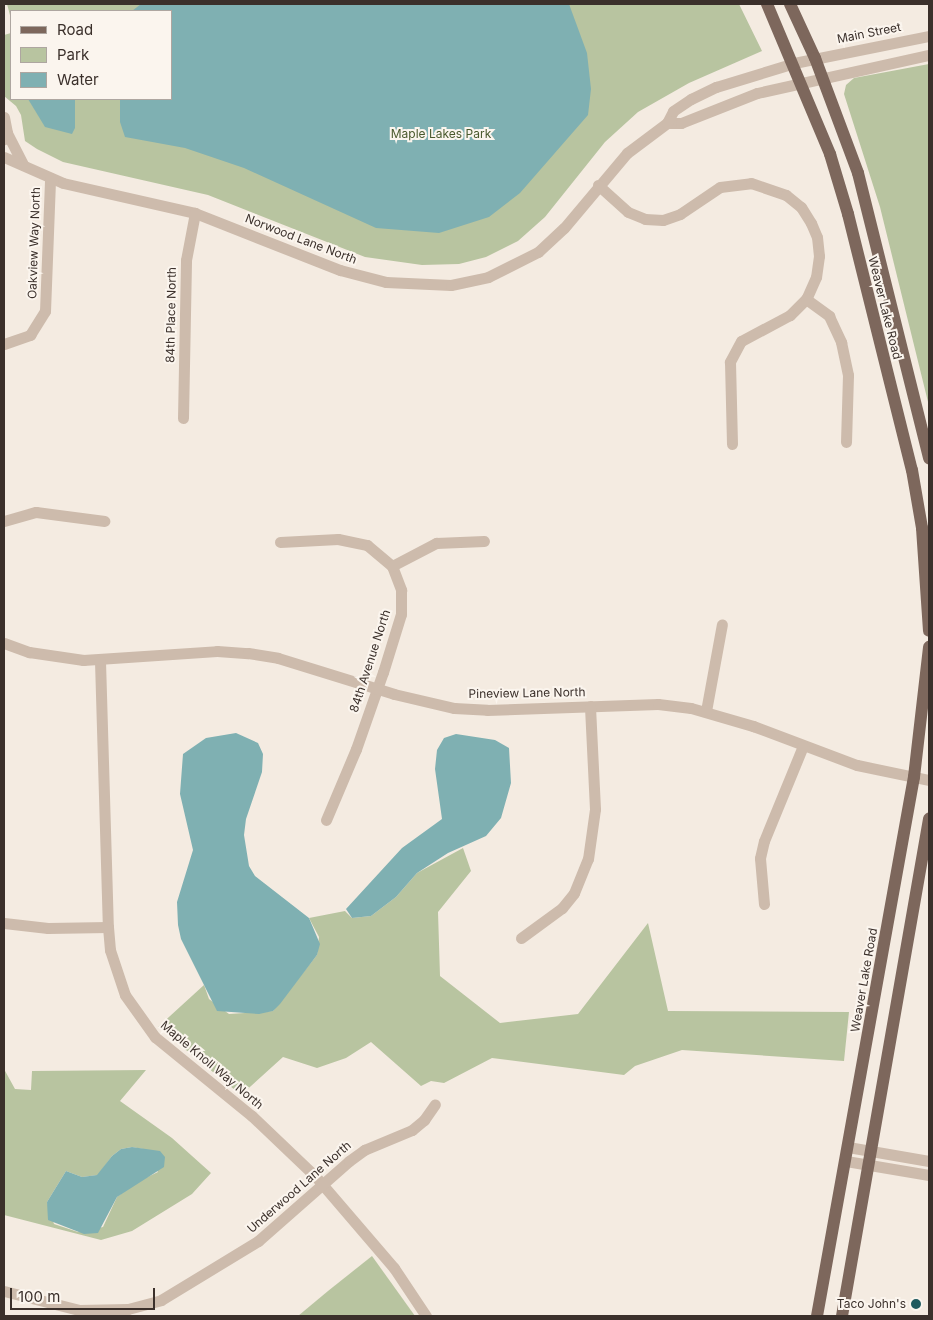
<!DOCTYPE html>
<style>
body{margin:0}
#map{position:relative;width:933px;height:1320px;overflow:hidden;background:#f4ebe1;font-family:Inter,sans-serif}
div>[style]{position:absolute}
.green>*{inset:0;background:#b8c4a0}
.water>*{inset:0;background:#7fb0b2}
.minor>*{height:11px;margin:-5.5px;padding:0 5.5px;transform-origin:5.5px;border-radius:5.5px;background:#cdbbac}
.major>*{height:12px;margin:-6px;padding:0 6px;transform-origin:6px;border-radius:6px;background:#7d675c}
.dots>*{width:14px;height:14px;translate:-50% -50%;box-sizing:border-box;border:2px solid #fbf5ee;border-radius:50%}
span{translate:-50% -50%;white-space:nowrap;text-align:center;line-height:1.15;-webkit-text-stroke:4px #fbf5ee;paint-order:stroke}
.street-label{font-size:12px;color:#3b302b}
.park-label{font-size:12px;color:#4a5a2e}
.poi-label{font-size:12px;color:#3b302b}
.right{translate:-100% -50%;text-align:right}
.frame{position:absolute;inset:0;border:5px solid #3b302b;pointer-events:none}
.legend{position:absolute;left:10px;top:10px;width:162px;height:90px;box-sizing:border-box;background:#fbf5ee;border:1px solid #aea6a0;margin:0;padding:6px 9px;list-style:none;font-size:15px;color:#3b302b}
.legend li{display:flex;align-items:center;gap:10px;height:25px}
.legend b{width:25px;border:1px solid #aea6a0}
.scale{position:absolute;left:10px;top:1288px;width:145px;height:22px;box-sizing:border-box;border:2px solid #3b302b;border-top:0;padding-left:6px;font-size:15px;line-height:18px;white-space:nowrap;color:#3b302b;-webkit-text-stroke:4px #fbf5ee;paint-order:stroke}
</style>
<div id="map">
<div class="green">
<div style="clip-path:polygon(7px 4px,739px 4px,762px 51px,689px 83px,638px 112px,605px 142px,545px 217px,518px 241px,486px 257px,459px 264px,422px 265px,365px 257px,208px 195px,63px 162px,37px 149px,25px 141px,21px 115px,16px 106px,4px 96px,4px 35px,11px 33px,11px 99px,171px 99px,171px 11px,11px 11px,11px 19px)"></div>
<div style="clip-path:polygon(929px 64px,929px 406px,880px 207px,844px 94px,846px 85px,854px 78px)"></div>
<div style="clip-path:polygon(463px 848px,471px 871px,438px 912px,440px 976px,500px 1023px,578px 1014px,648px 923px,668px 1011px,849px 1012px,844px 1061px,682px 1050px,635px 1066px,624px 1075px,492px 1058px,444px 1083px,431px 1081px,421px 1086px,371px 1042px,346px 1058px,317px 1068px,283px 1057px,241px 1095px,158px 1027px,204px 985px,209px 999px,229px 1014px,273px 1011px,317px 955px,319px 937px,309px 918px,345px 911px,352px 918px,371px 916px,396px 897px,417px 873px)"></div>
<div style="clip-path:polygon(evenodd,4px 1069px,15px 1089px,31px 1090px,32px 1071px,146px 1070px,120px 1101px,172px 1138px,211px 1173px,192px 1194px,132px 1231px,101px 1240px,4px 1215px,4px 1069px,132px 1147px,143px 1149px,158px 1172px,137px 1182px,117px 1197px,103px 1227px,78px 1232px,54px 1224px,47px 1202px,66px 1171px,82px 1177px,98px 1175px,112px 1156px,121px 1149px,132px 1147px)"></div>
<div style="clip-path:polygon(372px 1256px,415px 1316px,298px 1316px,328px 1291px)"></div>
</div>
<div class="water">
<div style="clip-path:polygon(141px 4px,569px 4px,587px 53px,591px 89px,588px 115px,520px 193px,489px 217px,439px 233px,376px 228px,244px 168px,185px 148px,125px 137px,120px 122px,120px 99px,171px 99px,171px 11px,132px 11px)"></div>
<div style="clip-path:polygon(28px 99px,75px 99px,75px 128px,72px 134px,45px 127px)"></div>
<div style="clip-path:polygon(236px 733px,258px 743px,263px 754px,262px 772px,246px 819px,244px 835px,249px 866px,255px 876px,309px 918px,320px 944px,317px 955px,280px 1004px,273px 1011px,259px 1014px,217px 1011px,181px 939px,178px 925px,177px 902px,193px 850px,180px 794px,183px 754px,206px 738px)"></div>
<div style="clip-path:polygon(456px 734px,495px 740px,509px 748px,511px 783px,501px 818px,486px 836px,448px 853px,417px 873px,396px 897px,371px 916px,352px 918px,346px 909px,402px 848px,442px 819px,435px 769px,437px 750px,444px 738px)"></div>
<div style="clip-path:polygon(132px 1147px,160px 1151px,165px 1157px,164px 1167px,117px 1197px,98px 1233px,84px 1234px,48px 1220px,47px 1202px,66px 1171px,82px 1177px,97px 1175px,112px 1156px,121px 1149px)"></div>
</div>
<div class="minor">
<div style="left:4px;top:117px;width:16px;rotate:79deg"></div>
<div style="left:7px;top:133px;width:7px;rotate:117deg"></div>
<div style="left:667px;top:123px;width:14px"></div>
<div style="left:681px;top:123px;width:82px;rotate:-21.5deg"></div>
<div style="left:757px;top:93px;width:176px;rotate:-12.5deg"></div>
<div style="left:7px;top:133px;width:36px;rotate:63deg"></div>
<div style="left:4px;top:157px;width:64px;rotate:23.8deg"></div>
<div style="left:63px;top:183px;width:135px;rotate:12.8deg"></div>
<div style="left:195px;top:213px;width:156px;rotate:21.5deg"></div>
<div style="left:340px;top:270px;width:48px;rotate:14.6deg"></div>
<div style="left:386px;top:282px;width:65px;rotate:2.6deg"></div>
<div style="left:451px;top:285px;width:38px;rotate:-12deg"></div>
<div style="left:488px;top:277px;width:56px;rotate:-26.6deg"></div>
<div style="left:538px;top:252px;width:35px;rotate:-43deg"></div>
<div style="left:564px;top:228px;width:98px;rotate:-50deg"></div>
<div style="left:627px;top:153px;width:50px;rotate:-36.9deg"></div>
<div style="left:667px;top:123px;width:13px;rotate:-63deg"></div>
<div style="left:673px;top:111px;width:22px;rotate:-34deg"></div>
<div style="left:691px;top:99px;width:28px;rotate:-26deg"></div>
<div style="left:716px;top:87px;width:82px;rotate:-17.1deg"></div>
<div style="left:794px;top:63px;width:138px;rotate:-11.3deg"></div>
<div style="left:598px;top:185px;width:40px;rotate:42deg"></div>
<div style="left:628px;top:212px;width:18px;rotate:22deg"></div>
<div style="left:645px;top:219px;width:18px;rotate:3deg"></div>
<div style="left:663px;top:220px;width:18px;rotate:-19deg"></div>
<div style="left:680px;top:214px;width:48px;rotate:-34deg"></div>
<div style="left:720px;top:187px;width:31px;rotate:-7deg"></div>
<div style="left:751px;top:183px;width:37px;rotate:19deg"></div>
<div style="left:786px;top:195px;width:19px;rotate:39deg"></div>
<div style="left:801px;top:207px;width:19px;rotate:58deg"></div>
<div style="left:811px;top:223px;width:15px;rotate:67deg"></div>
<div style="left:817px;top:237px;width:19px;rotate:84deg"></div>
<div style="left:819px;top:256px;width:21px;rotate:98deg"></div>
<div style="left:816px;top:277px;width:24px;rotate:114deg"></div>
<div style="left:806px;top:299px;width:23px;rotate:135deg"></div>
<div style="left:790px;top:315px;width:55px;rotate:152deg"></div>
<div style="left:741px;top:341px;width:24px;rotate:118deg"></div>
<div style="left:730px;top:362px;width:82px;rotate:88.6deg"></div>
<div style="left:806px;top:299px;width:29px;rotate:36deg"></div>
<div style="left:829px;top:316px;width:29px;rotate:65deg"></div>
<div style="left:841px;top:342px;width:34px;rotate:78deg"></div>
<div style="left:848px;top:375px;width:67px;rotate:91.7deg"></div>
<div style="left:4px;top:344px;width:28px;rotate:-19deg"></div>
<div style="left:30px;top:335px;width:28px;rotate:-58deg"></div>
<div style="left:45px;top:311px;width:133px;rotate:-87.8deg"></div>
<div style="left:183px;top:418px;width:158px;rotate:-88.9deg"></div>
<div style="left:186px;top:260px;width:48px;rotate:-79.2deg"></div>
<div style="left:4px;top:521px;width:33px;rotate:-16deg"></div>
<div style="left:36px;top:512px;width:69px;rotate:7.5deg"></div>
<div style="left:280px;top:542px;width:58px;rotate:-3deg"></div>
<div style="left:338px;top:539px;width:30px;rotate:12deg"></div>
<div style="left:367px;top:545px;width:33px;rotate:40deg"></div>
<div style="left:392px;top:566px;width:26px;rotate:69deg"></div>
<div style="left:401px;top:590px;width:24px;rotate:90deg"></div>
<div style="left:401px;top:614px;width:61px;rotate:107.2deg"></div>
<div style="left:383px;top:672px;width:82px;rotate:109.3deg"></div>
<div style="left:356px;top:749px;width:77px;rotate:112.9deg"></div>
<div style="left:392px;top:566px;width:50px;rotate:-27.6deg"></div>
<div style="left:436px;top:543px;width:48px;rotate:-2.4deg"></div>
<div style="left:4px;top:643px;width:27px;rotate:20deg"></div>
<div style="left:29px;top:652px;width:55px;rotate:8.4deg"></div>
<div style="left:83px;top:660px;width:134px;rotate:-3.8deg"></div>
<div style="left:217px;top:651px;width:31px;rotate:4deg"></div>
<div style="left:248px;top:653px;width:30px;rotate:9deg"></div>
<div style="left:278px;top:658px;width:121px;rotate:17.2deg"></div>
<div style="left:394px;top:694px;width:62px;rotate:13.1deg"></div>
<div style="left:454px;top:708px;width:33px;rotate:3deg"></div>
<div style="left:487px;top:710px;width:171px;rotate:-2deg"></div>
<div style="left:658px;top:704px;width:33px;rotate:7deg"></div>
<div style="left:691px;top:708px;width:65px;rotate:16.2deg"></div>
<div style="left:753px;top:726px;width:111px;rotate:20.6deg"></div>
<div style="left:857px;top:765px;width:74px;rotate:11.8deg"></div>
<div style="left:100px;top:661px;width:266px;rotate:88.3deg"></div>
<div style="left:108px;top:927px;width:23px;rotate:85deg"></div>
<div style="left:110px;top:950px;width:47px;rotate:71.6deg"></div>
<div style="left:125px;top:995px;width:52px;rotate:54.5deg"></div>
<div style="left:155px;top:1037px;width:125px;rotate:39.2deg"></div>
<div style="left:252px;top:1116px;width:88px;rotate:43.6deg"></div>
<div style="left:316px;top:1177px;width:120px;rotate:49.4deg"></div>
<div style="left:394px;top:1268px;width:58px;rotate:56.3deg"></div>
<div style="left:706px;top:711px;width:88px;rotate:-79.6deg"></div>
<div style="left:764px;top:904px;width:46px;rotate:-95deg"></div>
<div style="left:760px;top:858px;width:17px;rotate:-77deg"></div>
<div style="left:764px;top:841px;width:103px;rotate:-67.7deg"></div>
<div style="left:4px;top:923px;width:44px;rotate:6.5deg"></div>
<div style="left:48px;top:928px;width:60px;rotate:-1deg"></div>
<div style="left:521px;top:938px;width:51px;rotate:-36.2deg"></div>
<div style="left:562px;top:908px;width:19px;rotate:-51deg"></div>
<div style="left:574px;top:893px;width:37px;rotate:-68deg"></div>
<div style="left:588px;top:859px;width:50px;rotate:-82deg"></div>
<div style="left:595px;top:809px;width:103px;rotate:-92.8deg"></div>
<div style="left:848px;top:1147px;width:82px;rotate:9.8deg"></div>
<div style="left:846px;top:1161px;width:84px;rotate:9.6deg"></div>
<div style="left:4px;top:1291px;width:77px;rotate:14.2deg"></div>
<div style="left:79px;top:1310px;width:49px;rotate:-1.2deg"></div>
<div style="left:128px;top:1309px;width:34px;rotate:-15deg"></div>
<div style="left:161px;top:1300px;width:114px;rotate:-31.3deg"></div>
<div style="left:258px;top:1241px;width:121px;rotate:-41.3deg"></div>
<div style="left:349px;top:1161px;width:19px;rotate:-36deg"></div>
<div style="left:364px;top:1150px;width:52px;rotate:-22.6deg"></div>
<div style="left:412px;top:1130px;width:16px;rotate:-40deg"></div>
<div style="left:424px;top:1120px;width:19px;rotate:-55deg"></div>
</div>
<div class="major">
<div style="left:767px;top:4px;width:163px;rotate:67.2deg"></div>
<div style="left:830px;top:154px;width:63px;rotate:73.3deg"></div>
<div style="left:848px;top:214px;width:264px;rotate:76deg"></div>
<div style="left:912px;top:470px;width:59px;rotate:80.2deg"></div>
<div style="left:922px;top:528px;width:103px;rotate:86.1deg"></div>
<div style="left:790px;top:4px;width:60px;rotate:65.2deg"></div>
<div style="left:815px;top:58px;width:123px;rotate:69.5deg"></div>
<div style="left:858px;top:173px;width:294px;rotate:76deg"></div>
<div style="left:817px;top:1316px;width:548px;rotate:-79.8deg"></div>
<div style="left:914px;top:777px;width:131px;rotate:-83.4deg"></div>
<div style="left:842px;top:1316px;width:505px;rotate:-80.07deg"></div>
</div>
<div class="dots">
<div style="left:916px;top:1304px;background:#1f5a5e"></div>
</div>
<div class="street-label">
<span style="left:869px;top:33px;rotate:-11deg">Main Street</span>
<span style="left:301px;top:239px;rotate:21deg">Norwood Lane North</span>
<span style="left:34px;top:243px;rotate:-88deg">Oakview Way North</span>
<span style="left:885px;top:308px;rotate:76deg">Weaver Lake Road</span>
<span style="left:171px;top:315px;rotate:-89deg">84th Place North</span>
<span style="left:370px;top:661px;rotate:-72deg">84th Avenue North</span>
<span style="left:527px;top:693px;rotate:-1deg">Pineview Lane North</span>
<span style="left:864px;top:980px;rotate:-80deg">Weaver Lake Road</span>
<span style="left:212px;top:1065px;rotate:40deg">Maple Knoll Way North</span>
<span style="left:299px;top:1187px;rotate:-41deg">Underwood Lane North</span>
</div>
<div class="park-label">
<span style="left:441px;top:134px">Maple Lakes Park</span>
</div>
<div class="poi-label">
<span class="right" style="left:906px;top:1304px">Taco John's</span>
</div>
<div class="frame"></div>
<ul class="legend">
<li><b style="height:6px;background:#7d675c"></b>Road</li>
<li><b style="height:14px;background:#b8c4a0"></b>Park</li>
<li><b style="height:14px;background:#7fb0b2"></b>Water</li>
</ul>
<div class="scale">100 m</div>
</div>
